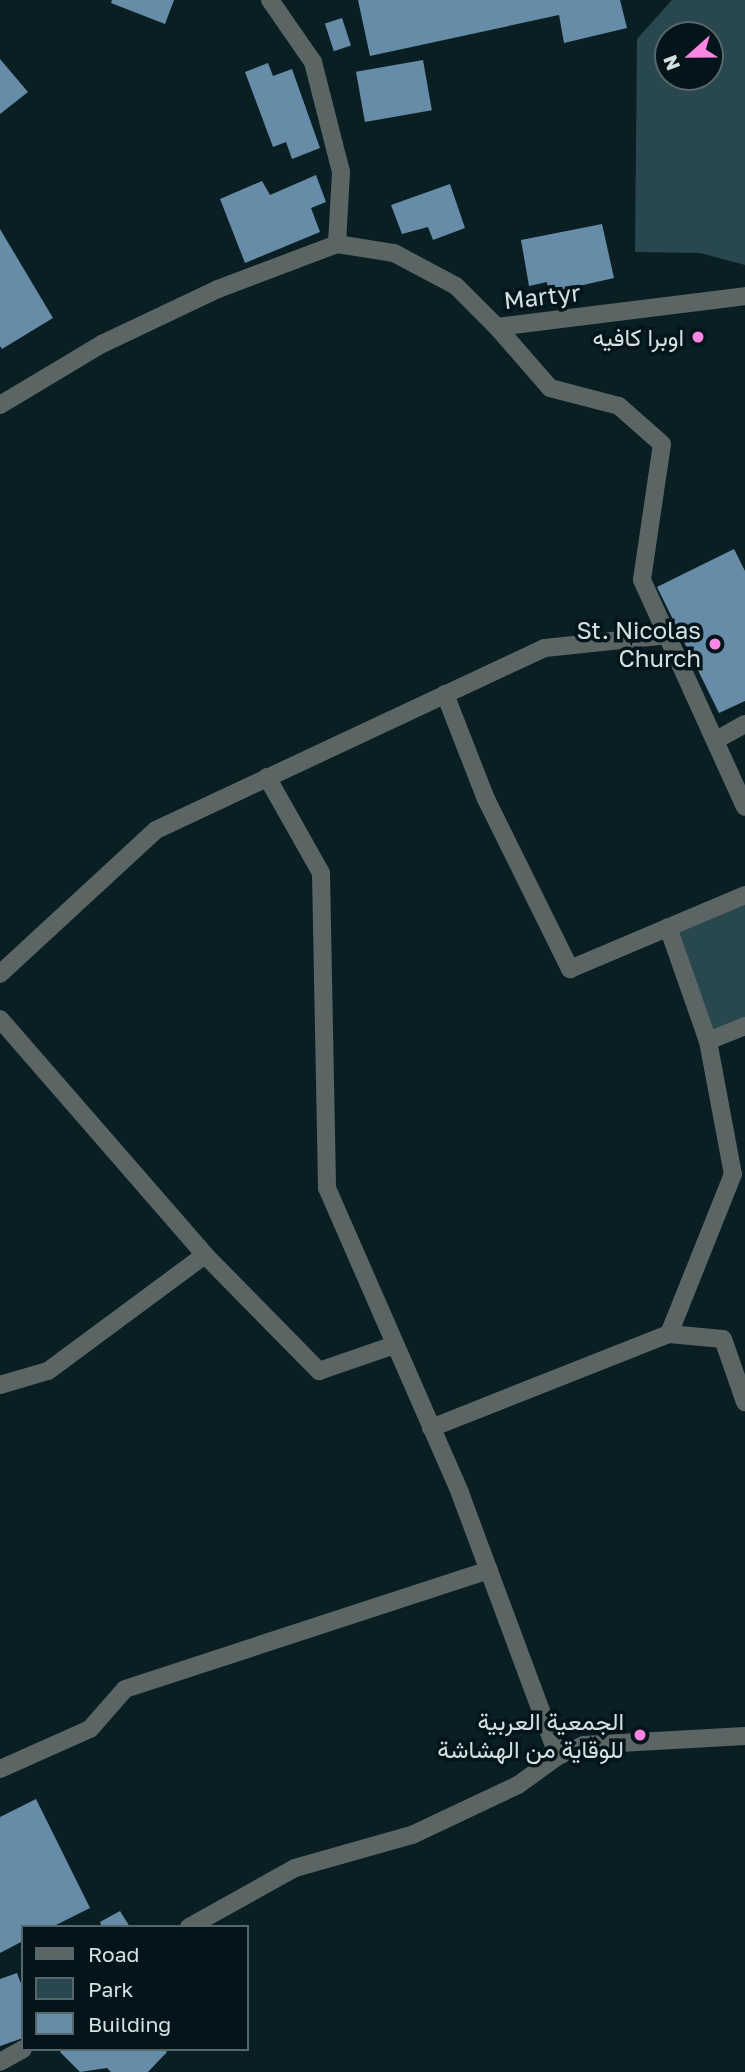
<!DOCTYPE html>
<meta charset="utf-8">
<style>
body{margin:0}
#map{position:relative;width:745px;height:2072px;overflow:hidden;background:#0a1f24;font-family:"Golos Text",Vazirmatn,sans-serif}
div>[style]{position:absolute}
.green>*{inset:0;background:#29474e}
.building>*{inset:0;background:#668ca8;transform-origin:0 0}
.minor>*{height:18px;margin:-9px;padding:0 9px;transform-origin:9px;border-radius:9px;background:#5b6564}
.dots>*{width:19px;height:19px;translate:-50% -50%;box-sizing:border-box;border:4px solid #03151a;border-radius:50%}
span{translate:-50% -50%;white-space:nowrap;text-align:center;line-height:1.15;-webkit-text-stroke:7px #03151a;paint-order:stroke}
.street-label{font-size:24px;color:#d4e0e3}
.poi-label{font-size:24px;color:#d4e0e3}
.right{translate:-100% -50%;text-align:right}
.legend{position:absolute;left:21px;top:1925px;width:228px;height:126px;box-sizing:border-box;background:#03151a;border:2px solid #57666a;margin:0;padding:9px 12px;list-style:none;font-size:21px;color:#d4e0e3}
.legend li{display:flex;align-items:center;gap:14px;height:35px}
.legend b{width:35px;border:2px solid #57666a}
.north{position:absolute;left:654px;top:21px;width:70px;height:70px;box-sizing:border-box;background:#03151a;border:2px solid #57666a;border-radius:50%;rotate:249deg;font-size:19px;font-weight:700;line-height:28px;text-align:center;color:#d4e0e3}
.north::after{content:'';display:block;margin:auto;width:24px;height:32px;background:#fd86e2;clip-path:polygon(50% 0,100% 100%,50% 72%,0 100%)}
</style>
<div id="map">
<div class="green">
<div style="clip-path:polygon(evenodd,672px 0,745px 0,745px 265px,700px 253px,635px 252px,637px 39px,672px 0,668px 35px,710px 35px,710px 77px,668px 77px,668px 35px)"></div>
<div style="clip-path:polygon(745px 895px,745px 1026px,708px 1041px,668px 927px)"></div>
</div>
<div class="building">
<div style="clip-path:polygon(112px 0,174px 0,165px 24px,111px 3px)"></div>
<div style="clip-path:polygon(358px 0,620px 0,627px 28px,564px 43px,559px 15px,370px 56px)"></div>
<div style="left:342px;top:18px;width:29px;height:18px;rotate:72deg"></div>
<div style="clip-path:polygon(0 59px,28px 92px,0 114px)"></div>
<div style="left:423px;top:60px;width:51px;height:68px;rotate:80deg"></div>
<div style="clip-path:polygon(268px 63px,273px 76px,292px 69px,320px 148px,292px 159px,286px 142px,273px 147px,245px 72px)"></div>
<div style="clip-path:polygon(316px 175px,326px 202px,311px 208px,320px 232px,245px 263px,220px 199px,262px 181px,270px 195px)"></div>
<div style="clip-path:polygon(450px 184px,465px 228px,433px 240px,428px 227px,402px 234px,391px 205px)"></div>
<div style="clip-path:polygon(602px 224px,614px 278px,548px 293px,547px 282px,529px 286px,521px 240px)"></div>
<div style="clip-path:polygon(0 229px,53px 318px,2px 349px,0 346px)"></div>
<div style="clip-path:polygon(734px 549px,745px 571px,745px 701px,719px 713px,657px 587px)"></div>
<div style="clip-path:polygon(36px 1799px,90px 1908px,52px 1927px,23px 1927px,23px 1941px,0 1953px,0 1817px)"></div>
<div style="clip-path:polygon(120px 1911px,130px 1927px,102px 1927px,100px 1922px)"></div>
<div style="clip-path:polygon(17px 1973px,23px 1989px,23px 2038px,0 2046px,0 1979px)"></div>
<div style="clip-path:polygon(62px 2049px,164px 2049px,167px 2052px,148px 2072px,111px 2072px,107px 2068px,80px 2072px,60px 2052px)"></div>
</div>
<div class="minor">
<div style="left:270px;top:0;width:75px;rotate:55.3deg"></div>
<div style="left:313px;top:62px;width:114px;rotate:75.7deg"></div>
<div style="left:341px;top:172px;width:72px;rotate:93.2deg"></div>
<div style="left:337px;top:244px;width:58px;rotate:9deg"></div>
<div style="left:394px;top:253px;width:70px;rotate:28deg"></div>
<div style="left:456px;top:286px;width:58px;rotate:45deg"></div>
<div style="left:497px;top:327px;width:250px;rotate:-7.1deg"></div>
<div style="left:497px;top:327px;width:81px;rotate:49deg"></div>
<div style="left:550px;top:388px;width:71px;rotate:14.6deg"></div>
<div style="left:619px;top:406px;width:57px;rotate:41.5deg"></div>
<div style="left:662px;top:444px;width:137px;rotate:98.4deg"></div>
<div style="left:642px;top:580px;width:249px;rotate:65.6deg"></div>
<div style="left:0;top:405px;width:119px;rotate:-30.9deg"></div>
<div style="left:102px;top:344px;width:128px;rotate:-25.4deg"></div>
<div style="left:218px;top:289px;width:127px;rotate:-20.7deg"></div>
<div style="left:445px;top:694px;width:113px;rotate:68.7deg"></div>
<div style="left:486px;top:799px;width:190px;rotate:63.7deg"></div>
<div style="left:570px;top:969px;width:190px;rotate:-22.9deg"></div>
<div style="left:718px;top:739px;width:31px;rotate:-29deg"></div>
<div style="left:267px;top:777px;width:110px;rotate:60.6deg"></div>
<div style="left:321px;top:873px;width:315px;rotate:88.9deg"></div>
<div style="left:327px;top:1188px;width:333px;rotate:66.4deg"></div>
<div style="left:460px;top:1493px;width:281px;rotate:69.6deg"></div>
<div style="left:668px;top:927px;width:121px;rotate:70.7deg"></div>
<div style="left:708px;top:1041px;width:135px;rotate:79.4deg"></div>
<div style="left:733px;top:1174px;width:172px;rotate:111.8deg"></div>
<div style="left:669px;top:1334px;width:54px;rotate:5.3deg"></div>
<div style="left:723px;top:1339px;width:67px;rotate:70.8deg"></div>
<div style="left:0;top:974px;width:212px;rotate:-42.7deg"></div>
<div style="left:156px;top:830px;width:429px;rotate:-25.1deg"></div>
<div style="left:545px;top:648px;width:124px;rotate:-6deg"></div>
<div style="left:0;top:1019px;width:313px;rotate:49deg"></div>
<div style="left:205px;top:1255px;width:163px;rotate:45.5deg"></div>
<div style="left:319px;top:1371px;width:79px;rotate:-19.1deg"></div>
<div style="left:708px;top:1041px;width:40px;rotate:-22deg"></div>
<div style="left:0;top:1385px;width:50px;rotate:-16.3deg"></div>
<div style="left:48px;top:1371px;width:195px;rotate:-36.5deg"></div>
<div style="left:431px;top:1428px;width:256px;rotate:-21.6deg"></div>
<div style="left:0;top:1769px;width:98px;rotate:-24deg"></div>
<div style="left:90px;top:1729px;width:53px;rotate:-48.8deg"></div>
<div style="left:125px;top:1689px;width:383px;rotate:-18.1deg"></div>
<div style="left:189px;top:1927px;width:121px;rotate:-29.1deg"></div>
<div style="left:295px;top:1868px;width:122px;rotate:-15.8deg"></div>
<div style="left:412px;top:1835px;width:117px;rotate:-25.3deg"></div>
<div style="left:518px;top:1785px;width:49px;rotate:-35.9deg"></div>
<div style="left:558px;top:1756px;width:28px;rotate:-23deg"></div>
<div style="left:584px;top:1745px;width:161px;rotate:-3.2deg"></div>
<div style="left:0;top:2062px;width:26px;rotate:-29deg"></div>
</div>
<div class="dots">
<div style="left:698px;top:337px;background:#fd86e2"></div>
<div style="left:715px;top:644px;background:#fd86e2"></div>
<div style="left:640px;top:1735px;background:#fd86e2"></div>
</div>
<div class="street-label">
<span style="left:542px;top:296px;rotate:-6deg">Martyr</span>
</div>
<div class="poi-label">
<span class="right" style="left:684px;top:337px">اوبرا كافيه</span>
<span class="right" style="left:701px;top:644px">St. Nicolas<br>Church</span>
<span class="right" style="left:624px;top:1735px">الجمعية العربية<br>للوقاية من الهشاشة</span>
</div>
<ul class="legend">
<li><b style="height:9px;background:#5b6564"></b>Road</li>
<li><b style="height:19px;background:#29474e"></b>Park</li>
<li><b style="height:19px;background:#668ca8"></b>Building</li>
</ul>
<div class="north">N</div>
</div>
